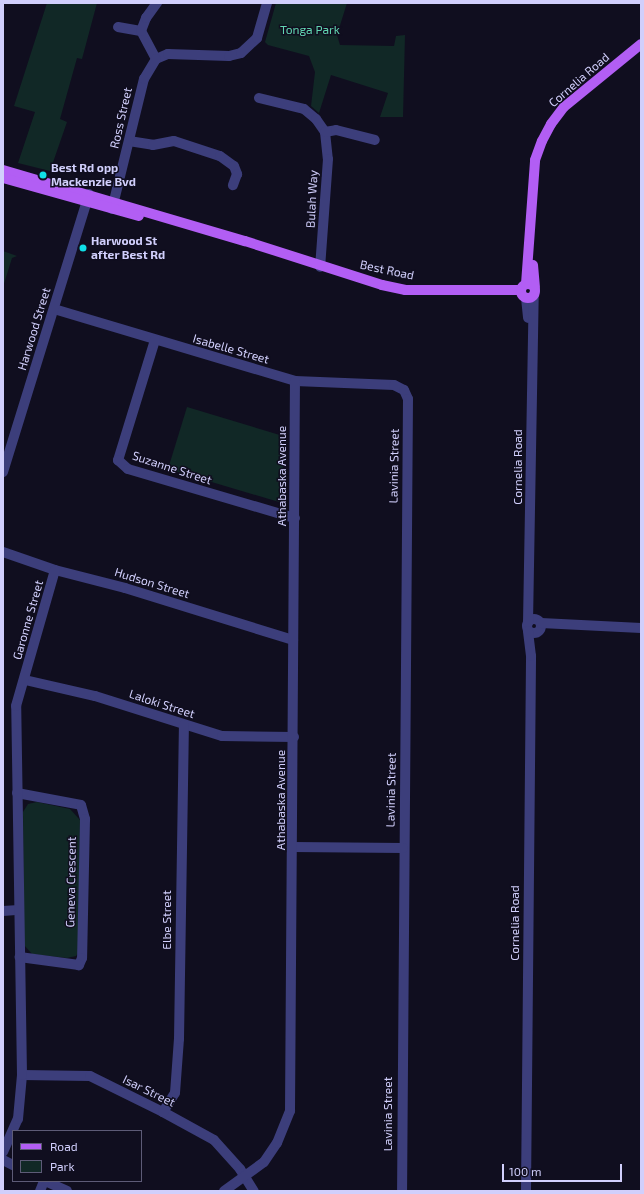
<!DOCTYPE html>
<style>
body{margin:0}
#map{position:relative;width:644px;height:1194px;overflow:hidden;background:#100e1f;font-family:"Exo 2",sans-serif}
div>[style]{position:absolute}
.green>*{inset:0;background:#112826}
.minor>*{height:10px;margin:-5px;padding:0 5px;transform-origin:5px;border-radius:5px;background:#3c3e7b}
.minor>.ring{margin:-5px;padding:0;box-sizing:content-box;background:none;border:10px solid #3c3e7b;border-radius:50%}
.major>*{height:10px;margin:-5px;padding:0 5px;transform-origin:5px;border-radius:5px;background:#b25ef4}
.major>.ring{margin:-5px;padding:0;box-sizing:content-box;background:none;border:10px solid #b25ef4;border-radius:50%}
.dots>*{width:11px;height:11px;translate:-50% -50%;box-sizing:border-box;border:2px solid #100e1f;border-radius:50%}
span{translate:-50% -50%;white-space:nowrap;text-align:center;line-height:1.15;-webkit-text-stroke:3px #100e1f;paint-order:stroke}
.park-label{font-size:12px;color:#61d6b1}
.street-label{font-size:12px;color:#d1cffc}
.poi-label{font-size:12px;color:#d1cffc;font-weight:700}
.left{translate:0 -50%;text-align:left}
.frame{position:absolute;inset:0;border:4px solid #d1cffc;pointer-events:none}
.legend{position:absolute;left:12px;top:1130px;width:130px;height:52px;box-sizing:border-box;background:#100e1f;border:1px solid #5d5b77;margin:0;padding:5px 7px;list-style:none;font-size:12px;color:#d1cffc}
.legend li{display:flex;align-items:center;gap:8px;height:20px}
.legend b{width:20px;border:1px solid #5d5b77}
.scale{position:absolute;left:502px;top:1164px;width:120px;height:18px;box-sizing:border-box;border:2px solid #d1cffc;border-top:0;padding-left:5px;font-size:12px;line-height:14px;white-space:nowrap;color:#d1cffc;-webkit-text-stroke:3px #100e1f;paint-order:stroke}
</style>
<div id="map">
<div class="green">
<div style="clip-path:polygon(47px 3px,97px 3px,82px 59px,77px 58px,60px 119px,67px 122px,50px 171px,18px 163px,35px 112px,14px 106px)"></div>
<div style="clip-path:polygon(276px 3px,347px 3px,337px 35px,340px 45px,394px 46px,396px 36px,405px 35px,403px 117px,380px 117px,388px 93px,331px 75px,319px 113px,311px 106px,315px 72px,309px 56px,268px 45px,265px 42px)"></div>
<div style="clip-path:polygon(3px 251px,17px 256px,12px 258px,3px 287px)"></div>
<div style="clip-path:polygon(187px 407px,283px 436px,283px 500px,279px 502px,168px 469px)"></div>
<div style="clip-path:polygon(37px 802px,70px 809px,80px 820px,78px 953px,76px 956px,67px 958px,32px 954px,24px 945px,23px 812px,28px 804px)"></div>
</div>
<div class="minor">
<div style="left:118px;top:27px;width:23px;rotate:10deg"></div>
<div style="left:156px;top:59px;width:13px;rotate:-23deg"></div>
<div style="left:168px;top:54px;width:61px;rotate:1.9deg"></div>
<div style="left:229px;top:56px;width:12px;rotate:-14deg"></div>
<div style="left:241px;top:53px;width:22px;rotate:-43deg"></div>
<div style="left:257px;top:38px;width:36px;rotate:-74deg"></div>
<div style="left:156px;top:59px;width:32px;rotate:-118deg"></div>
<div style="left:141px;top:31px;width:14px;rotate:-69deg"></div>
<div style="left:146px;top:18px;width:19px;rotate:-54deg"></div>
<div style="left:259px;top:98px;width:46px;rotate:13.7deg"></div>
<div style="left:304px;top:109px;width:16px;rotate:40deg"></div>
<div style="left:316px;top:119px;width:16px;rotate:55deg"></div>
<div style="left:325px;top:132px;width:27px;rotate:84deg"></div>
<div style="left:328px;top:159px;width:108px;rotate:94.2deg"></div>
<div style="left:325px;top:132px;width:11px;rotate:-10deg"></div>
<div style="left:336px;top:130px;width:40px;rotate:14.4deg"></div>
<div style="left:129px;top:141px;width:24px;rotate:9deg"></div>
<div style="left:153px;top:145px;width:21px;rotate:-11deg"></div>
<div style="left:174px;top:141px;width:48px;rotate:18.1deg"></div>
<div style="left:220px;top:156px;width:17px;rotate:36deg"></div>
<div style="left:234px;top:166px;width:9px;rotate:69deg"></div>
<div style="left:237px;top:174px;width:12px;rotate:110deg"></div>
<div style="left:112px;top:209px;width:134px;rotate:-76.2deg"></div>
<div style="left:144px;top:79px;width:23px;rotate:-59deg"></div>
<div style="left:526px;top:298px;width:20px;rotate:84deg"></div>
<div style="left:54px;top:309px;width:252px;rotate:16.6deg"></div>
<div style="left:295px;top:381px;width:99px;rotate:2.3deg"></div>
<div style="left:394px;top:385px;width:11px;rotate:27deg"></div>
<div style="left:404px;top:390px;width:10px;rotate:66deg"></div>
<div style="left:408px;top:399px;width:792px;rotate:90.43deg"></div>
<div style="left:155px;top:340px;width:126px;rotate:107.1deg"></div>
<div style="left:118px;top:460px;width:13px;rotate:42deg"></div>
<div style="left:128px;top:469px;width:174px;rotate:16.4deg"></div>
<div style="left:3px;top:472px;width:291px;rotate:-72.8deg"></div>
<div style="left:3px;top:552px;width:55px;rotate:19.1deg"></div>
<div style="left:55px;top:570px;width:72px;rotate:14.4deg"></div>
<div style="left:125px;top:588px;width:176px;rotate:17.2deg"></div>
<div class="ring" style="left:527px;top:619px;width:4px;height:4px"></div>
<div style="left:528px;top:623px;width:329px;rotate:-89deg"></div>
<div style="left:541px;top:623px;width:100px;rotate:2.9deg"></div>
<div style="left:25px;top:680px;width:72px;rotate:12.9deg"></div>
<div style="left:95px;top:696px;width:133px;rotate:17.5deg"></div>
<div style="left:222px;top:736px;width:72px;rotate:0.8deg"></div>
<div style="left:17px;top:793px;width:65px;rotate:10.6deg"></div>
<div style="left:81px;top:805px;width:15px;rotate:74deg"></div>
<div style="left:85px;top:819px;width:139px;rotate:91.2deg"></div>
<div style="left:82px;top:958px;width:8px;rotate:113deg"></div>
<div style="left:79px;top:965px;width:60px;rotate:-172.3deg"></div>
<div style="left:293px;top:847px;width:110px;rotate:0.5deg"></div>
<div style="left:3px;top:911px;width:16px;rotate:-4deg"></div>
<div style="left:22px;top:1075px;width:68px;rotate:0.8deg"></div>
<div style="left:90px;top:1076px;width:81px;rotate:26.3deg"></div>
<div style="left:163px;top:1112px;width:58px;rotate:28.8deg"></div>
<div style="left:214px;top:1140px;width:39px;rotate:48deg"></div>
<div style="left:240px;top:1169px;width:26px;rotate:58deg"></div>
<div style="left:163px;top:1112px;width:22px;rotate:-58deg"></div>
<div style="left:175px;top:1093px;width:54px;rotate:-85.8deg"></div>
<div style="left:179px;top:1039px;width:314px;rotate:-89.1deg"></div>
<div style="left:3px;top:1152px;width:36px;rotate:-66deg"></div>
<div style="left:18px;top:1119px;width:44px;rotate:-84.8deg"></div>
<div style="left:22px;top:1075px;width:369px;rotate:-90.9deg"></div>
<div style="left:16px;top:706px;width:141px;rotate:-74deg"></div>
<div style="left:3px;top:1160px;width:11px;rotate:27deg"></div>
<div style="left:45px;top:1181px;width:24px;rotate:24deg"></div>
<div style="left:40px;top:1191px;width:11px;rotate:-68deg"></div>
<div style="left:224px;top:1191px;width:49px;rotate:-35.9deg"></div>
<div style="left:264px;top:1162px;width:23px;rotate:-56deg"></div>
<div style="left:277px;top:1143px;width:35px;rotate:-68deg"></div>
<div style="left:290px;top:1111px;width:730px;rotate:-89.61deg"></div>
<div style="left:526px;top:1191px;width:535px;rotate:-89.46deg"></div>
<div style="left:531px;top:656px;width:25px;rotate:-97deg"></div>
</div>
<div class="major">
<div style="left:3px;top:170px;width:252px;rotate:16.4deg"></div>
<div style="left:245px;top:241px;width:144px;rotate:17.8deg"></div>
<div style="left:382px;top:285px;width:24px;rotate:12deg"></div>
<div style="left:405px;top:290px;width:116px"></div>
<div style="left:3px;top:178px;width:141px;rotate:15.6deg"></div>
<div style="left:533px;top:265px;width:22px;rotate:85deg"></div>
<div class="ring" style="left:521px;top:284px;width:4px;height:4px"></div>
<div style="left:526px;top:284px;width:124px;rotate:-85.8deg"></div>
<div style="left:535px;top:160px;width:20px;rotate:-70deg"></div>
<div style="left:542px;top:141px;width:19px;rotate:-62deg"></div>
<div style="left:551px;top:124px;width:21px;rotate:-53deg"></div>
<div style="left:564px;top:107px;width:99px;rotate:-39.3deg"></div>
</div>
<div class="dots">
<div style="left:43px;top:175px;background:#10dfe7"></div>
<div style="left:83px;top:248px;background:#10dfe7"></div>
</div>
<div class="park-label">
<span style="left:310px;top:30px">Tonga Park</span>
</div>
<div class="street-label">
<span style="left:579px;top:80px;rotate:-41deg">Cornelia Road</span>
<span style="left:121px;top:118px;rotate:-77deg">Ross Street</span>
<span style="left:312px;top:199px;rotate:-87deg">Bulah Way</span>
<span style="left:387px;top:270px;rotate:12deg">Best Road</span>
<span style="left:34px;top:329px;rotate:-73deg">Harwood Street</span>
<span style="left:231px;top:349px;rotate:16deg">Isabelle Street</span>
<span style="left:394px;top:466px;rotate:-89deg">Lavinia Street</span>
<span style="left:518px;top:467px;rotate:-90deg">Cornelia Road</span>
<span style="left:172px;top:468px;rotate:18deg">Suzanne Street</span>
<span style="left:282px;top:476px;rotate:-90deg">Athabaska Avenue</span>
<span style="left:152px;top:583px;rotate:17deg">Hudson Street</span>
<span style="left:28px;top:620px;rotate:-74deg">Garonne Street</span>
<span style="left:162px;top:704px;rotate:18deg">Laloki Street</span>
<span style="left:391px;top:790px;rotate:-89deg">Lavinia Street</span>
<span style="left:281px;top:800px;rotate:-90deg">Athabaska Avenue</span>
<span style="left:71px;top:882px;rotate:-89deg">Geneva Crescent</span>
<span style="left:167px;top:920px;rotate:-90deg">Elbe Street</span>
<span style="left:515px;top:923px;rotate:-90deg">Cornelia Road</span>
<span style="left:149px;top:1091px;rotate:26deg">Isar Street</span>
<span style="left:388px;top:1114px;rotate:-90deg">Lavinia Street</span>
</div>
<div class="poi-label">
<span class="left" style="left:51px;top:175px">Best Rd opp<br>Mackenzie Bvd</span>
<span class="left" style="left:91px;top:248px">Harwood St<br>after Best Rd</span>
</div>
<div class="frame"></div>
<ul class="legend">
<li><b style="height:5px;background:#b25ef4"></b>Road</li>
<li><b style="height:11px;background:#112826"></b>Park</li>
</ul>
<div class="scale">100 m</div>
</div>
